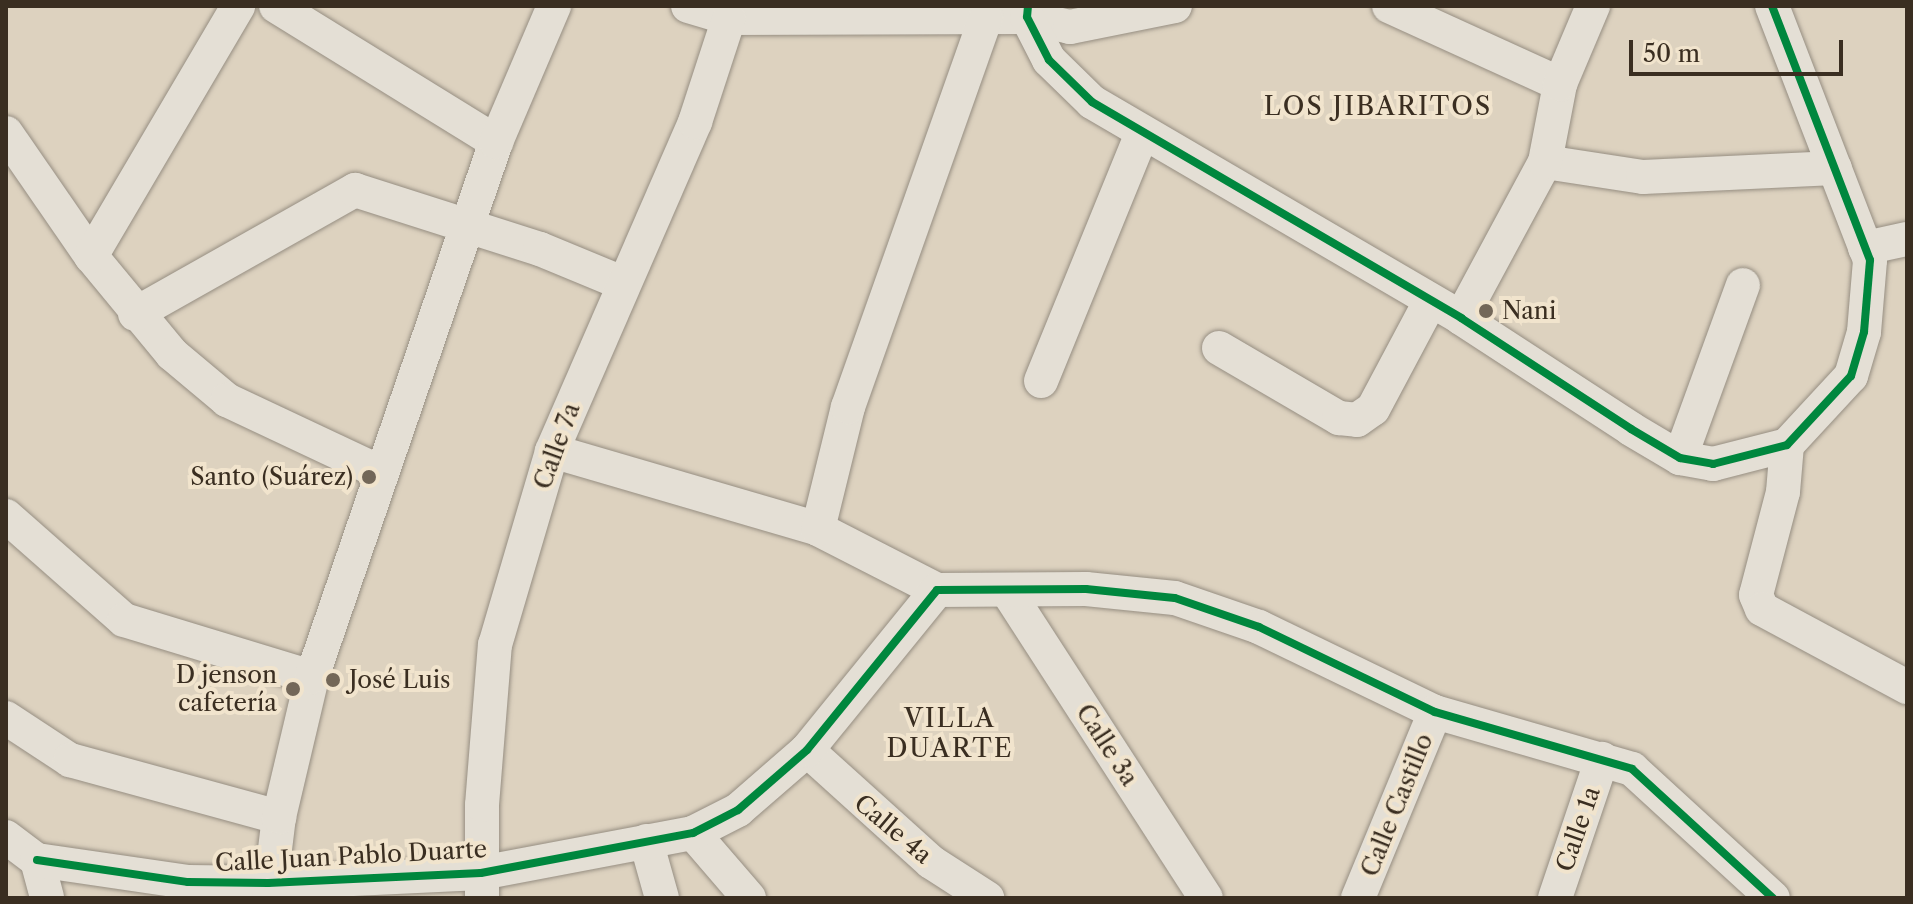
<!DOCTYPE html>
<meta charset="utf-8">
<style>
body{margin:0}
#map{position:relative;width:1913px;height:904px;overflow:hidden;background:#ddd2bf;font-family:"Libre Caslon Text",serif}
div>[style]{position:absolute}
.roads{filter:drop-shadow(0 0 2px #968e82) drop-shadow(0 0 2px #968e82)}
.minor>*{height:34px;margin:-17px;padding:0 17px;transform-origin:17px;border-radius:17px;background:#e4dfd5}
.cycleway>*{height:8px;margin:-4px;padding:0 4px;transform-origin:4px;border-radius:4px;background:#00873e}
.dots>*{width:22px;height:22px;translate:-50% -50%;box-sizing:border-box;border:4px solid #f1e4cd;border-radius:50%}
span{translate:-50% -50%;white-space:nowrap;text-align:center;line-height:1.15;-webkit-text-stroke:8px #f1e4cd;paint-order:stroke}
.poi-label{font-size:24px;color:#3a2e21}
.left{translate:0 -50%;text-align:left}
.right{translate:-100% -50%;text-align:right}
.street-label{font-size:24px;color:#3a2e21}
.neighbourhood-label{font-size:26px;color:#3a2e21;letter-spacing:2px}
.frame{position:absolute;inset:0;border:8px solid #3a2e21;pointer-events:none}
.scale{position:absolute;left:1629px;top:40px;width:214px;height:36px;box-sizing:border-box;border:4px solid #3a2e21;border-top:0;padding-left:10px;font-size:24px;line-height:28px;white-space:nowrap;color:#3a2e21;-webkit-text-stroke:6px #f1e4cd;paint-order:stroke}
</style>
<div id="map">
<div class="roads">
<div class="minor">
<div style="left:276px;top:6px;width:259px;rotate:31.7deg"></div>
<div style="left:688px;top:6px;width:43px;rotate:16.3deg"></div>
<div style="left:729px;top:18px;width:298px;rotate:-0.2deg"></div>
<div style="left:1027px;top:17px;width:44px;rotate:13.1deg"></div>
<div style="left:1070px;top:27px;width:107px;rotate:-11.3deg"></div>
<div style="left:1028px;top:6px;width:11px;rotate:95deg"></div>
<div style="left:1027px;top:17px;width:48px;rotate:62.9deg"></div>
<div style="left:1049px;top:60px;width:60px;rotate:44.3deg"></div>
<div style="left:1092px;top:102px;width:428px;rotate:30.3deg"></div>
<div style="left:1461px;top:318px;width:203px;rotate:33.1deg"></div>
<div style="left:1631px;top:429px;width:57px;rotate:30.6deg"></div>
<div style="left:1680px;top:458px;width:34px;rotate:10deg"></div>
<div style="left:1713px;top:464px;width:76px;rotate:-14.4deg"></div>
<div style="left:1787px;top:445px;width:94px;rotate:-47.2deg"></div>
<div style="left:1851px;top:376px;width:46px;rotate:-73.5deg"></div>
<div style="left:1864px;top:332px;width:72px;rotate:-85.2deg"></div>
<div style="left:1870px;top:260px;width:272px;rotate:-111.1deg"></div>
<div style="left:1389px;top:6px;width:188px;rotate:24.5deg"></div>
<div style="left:6px;top:133px;width:150px;rotate:55.4deg"></div>
<div style="left:91px;top:256px;width:127px;rotate:50.4deg"></div>
<div style="left:172px;top:354px;width:72px;rotate:39.9deg"></div>
<div style="left:227px;top:400px;width:171px;rotate:25.2deg"></div>
<div style="left:1545px;top:162px;width:99px;rotate:8.7deg"></div>
<div style="left:1643px;top:177px;width:192px;rotate:-2.7deg"></div>
<div style="left:1865px;top:248px;width:43px;rotate:-12.1deg"></div>
<div style="left:91px;top:256px;width:290px;rotate:-59.5deg"></div>
<div style="left:135px;top:314px;width:253px;rotate:-29.4deg"></div>
<div style="left:355px;top:190px;width:194px;rotate:17.7deg"></div>
<div style="left:540px;top:249px;width:89px;rotate:22.5deg"></div>
<div style="left:1461px;top:318px;width:177px;rotate:-61.7deg"></div>
<div style="left:1545px;top:162px;width:79px;rotate:-79.1deg"></div>
<div style="left:1560px;top:84px;width:85px;rotate:-67.1deg"></div>
<div style="left:1219px;top:348px;width:139px;rotate:30.3deg"></div>
<div style="left:1339px;top:418px;width:18px;rotate:6deg"></div>
<div style="left:1357px;top:420px;width:19px;rotate:-35deg"></div>
<div style="left:1373px;top:409px;width:123px;rotate:-62deg"></div>
<div style="left:1041px;top:381px;width:267px;rotate:-67.8deg"></div>
<div style="left:1787px;top:445px;width:47px;rotate:94.9deg"></div>
<div style="left:1783px;top:492px;width:106px;rotate:104.7deg"></div>
<div style="left:1756px;top:595px;width:15px;rotate:67deg"></div>
<div style="left:1762px;top:609px;width:165px;rotate:28.3deg"></div>
<div style="left:552px;top:451px;width:277px;rotate:16.3deg"></div>
<div style="left:818px;top:529px;width:134px;rotate:27.1deg"></div>
<div style="left:1680px;top:458px;width:184px;rotate:-70deg"></div>
<div style="left:6px;top:516px;width:157px;rotate:41.4deg"></div>
<div style="left:124px;top:620px;width:196px;rotate:16.9deg"></div>
<div style="left:818px;top:529px;width:126px;rotate:-76.2deg"></div>
<div style="left:848px;top:407px;width:413px;rotate:-70.5deg"></div>
<div style="left:1008px;top:592px;width:364px;rotate:57.1deg"></div>
<div style="left:6px;top:718px;width:77px;rotate:33.3deg"></div>
<div style="left:70px;top:760px;width:217px;rotate:15.3deg"></div>
<div style="left:807px;top:750px;width:167px;rotate:42.1deg"></div>
<div style="left:931px;top:862px;width:67px;rotate:32.7deg"></div>
<div style="left:693px;top:833px;width:86px;rotate:49.3deg"></div>
<div style="left:6px;top:837px;width:39px;rotate:37deg"></div>
<div style="left:37px;top:860px;width:39px;rotate:75deg"></div>
<div style="left:646px;top:841px;width:59px;rotate:74.3deg"></div>
<div style="left:37px;top:860px;width:153px;rotate:8.3deg"></div>
<div style="left:188px;top:882px;width:80px;rotate:0.7deg"></div>
<div style="left:268px;top:883px;width:213px;rotate:-2.7deg"></div>
<div style="left:481px;top:873px;width:216px;rotate:-10.7deg"></div>
<div style="left:693px;top:833px;width:51px;rotate:-27.1deg"></div>
<div style="left:738px;top:810px;width:91px;rotate:-41deg"></div>
<div style="left:807px;top:750px;width:206px;rotate:-50.9deg"></div>
<div style="left:937px;top:590px;width:149px;rotate:-0.4deg"></div>
<div style="left:1086px;top:589px;width:89px;rotate:5.8deg"></div>
<div style="left:1175px;top:598px;width:89px;rotate:19deg"></div>
<div style="left:1259px;top:627px;width:195px;rotate:25.8deg"></div>
<div style="left:1435px;top:712px;width:205px;rotate:16.1deg"></div>
<div style="left:1632px;top:769px;width:191px;rotate:42.5deg"></div>
<div style="left:269px;top:898px;width:82px;rotate:-83deg"></div>
<div style="left:279px;top:817px;width:144px;rotate:-76.7deg"></div>
<div style="left:312px;top:677px;width:566px;rotate:-71.02deg"></div>
<div style="left:496px;top:142px;width:148px;rotate:-66.9deg"></div>
<div style="left:482px;top:898px;width:93px;rotate:-90deg"></div>
<div style="left:482px;top:805px;width:161px;rotate:-85.4deg"></div>
<div style="left:495px;top:645px;width:202px;rotate:-73.6deg"></div>
<div style="left:552px;top:451px;width:359px;rotate:-66.5deg"></div>
<div style="left:695px;top:122px;width:109px;rotate:-71.9deg"></div>
<div style="left:1358px;top:898px;width:201px;rotate:-67.5deg"></div>
<div style="left:1555px;top:898px;width:147px;rotate:-71.3deg"></div>
</div>
</div>
<div class="cycleway">
<div style="left:1028px;top:6px;width:11px;rotate:95deg"></div>
<div style="left:1027px;top:17px;width:48px;rotate:62.9deg"></div>
<div style="left:1049px;top:60px;width:60px;rotate:44.3deg"></div>
<div style="left:1092px;top:102px;width:428px;rotate:30.3deg"></div>
<div style="left:1461px;top:318px;width:203px;rotate:33.1deg"></div>
<div style="left:1631px;top:429px;width:57px;rotate:30.6deg"></div>
<div style="left:1680px;top:458px;width:34px;rotate:10deg"></div>
<div style="left:1713px;top:464px;width:76px;rotate:-14.4deg"></div>
<div style="left:1787px;top:445px;width:94px;rotate:-47.2deg"></div>
<div style="left:1851px;top:376px;width:46px;rotate:-73.5deg"></div>
<div style="left:1864px;top:332px;width:72px;rotate:-85.2deg"></div>
<div style="left:1870px;top:260px;width:272px;rotate:-111.1deg"></div>
<div style="left:37px;top:860px;width:153px;rotate:8.3deg"></div>
<div style="left:188px;top:882px;width:80px;rotate:0.7deg"></div>
<div style="left:268px;top:883px;width:213px;rotate:-2.7deg"></div>
<div style="left:481px;top:873px;width:216px;rotate:-10.7deg"></div>
<div style="left:693px;top:833px;width:51px;rotate:-27.1deg"></div>
<div style="left:738px;top:810px;width:91px;rotate:-41deg"></div>
<div style="left:807px;top:750px;width:206px;rotate:-50.9deg"></div>
<div style="left:937px;top:590px;width:149px;rotate:-0.4deg"></div>
<div style="left:1086px;top:589px;width:89px;rotate:5.8deg"></div>
<div style="left:1175px;top:598px;width:89px;rotate:19deg"></div>
<div style="left:1259px;top:627px;width:195px;rotate:25.8deg"></div>
<div style="left:1435px;top:712px;width:205px;rotate:16.1deg"></div>
<div style="left:1632px;top:769px;width:191px;rotate:42.5deg"></div>
</div>
<div class="dots">
<div style="left:1486px;top:311px;background:#736758"></div>
<div style="left:369px;top:477px;background:#736758"></div>
<div style="left:333px;top:680px;background:#736758"></div>
<div style="left:293px;top:689px;background:#736758"></div>
</div>
<div class="poi-label">
<span class="left" style="left:1502px;top:311px">Nani</span>
<span class="right" style="left:353px;top:477px">Santo (Suárez)</span>
<span class="right" style="left:277px;top:689px">D jenson<br>cafetería</span>
<span class="left" style="left:349px;top:680px">José Luis</span>
</div>
<div class="street-label">
<span style="left:557px;top:446px;rotate:-70deg">Calle 7a</span>
<span style="left:1107px;top:745px;rotate:57deg">Calle 3a</span>
<span style="left:1397px;top:805px;rotate:-68deg">Calle Castillo</span>
<span style="left:893px;top:829px;rotate:40deg">Calle 4a</span>
<span style="left:1578px;top:829px;rotate:-71deg">Calle 1a</span>
<span style="left:351px;top:856px;rotate:-3deg">Calle Juan Pablo Duarte</span>
</div>
<div class="neighbourhood-label">
<span style="left:1378px;top:107px">LOS JIBARITOS</span>
<span style="left:950px;top:734px">VILLA<br>DUARTE</span>
</div>
<div class="frame"></div>
<div class="scale">50 m</div>
</div>
